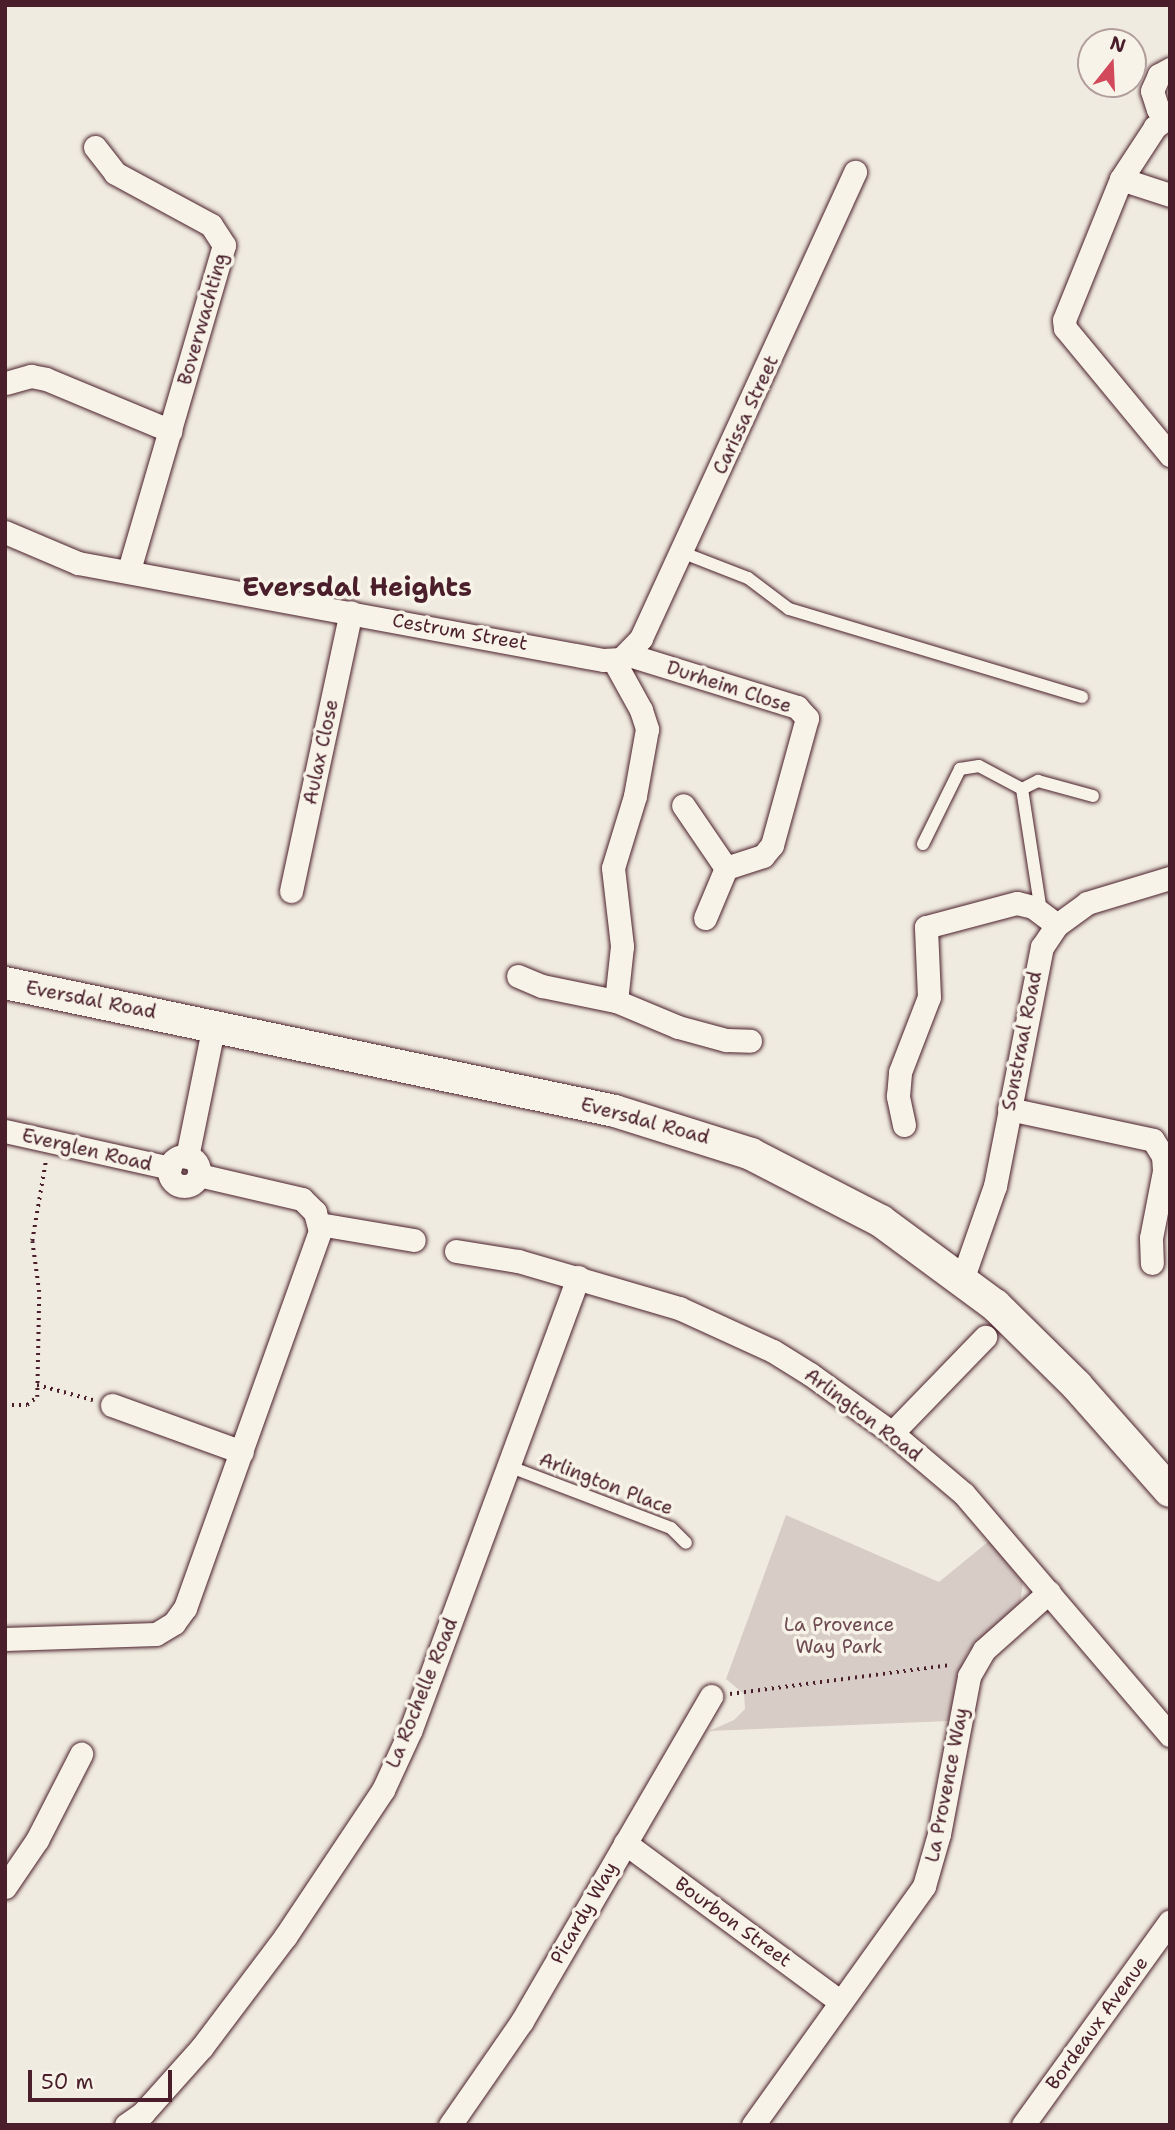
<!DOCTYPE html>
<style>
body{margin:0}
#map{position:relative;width:1175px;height:2130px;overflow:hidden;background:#f0ebe0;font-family:"Shantell Sans",sans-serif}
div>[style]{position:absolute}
.green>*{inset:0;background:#d8cdc6}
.path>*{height:3.5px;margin-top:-1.75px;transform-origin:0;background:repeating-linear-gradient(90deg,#4a1f2b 0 2px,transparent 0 7px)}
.roads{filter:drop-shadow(0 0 2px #4a1f2b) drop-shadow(0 0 2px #4a1f2b)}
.lane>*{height:12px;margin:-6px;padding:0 6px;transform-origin:6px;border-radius:6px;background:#f7f3e8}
.street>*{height:23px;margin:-11.5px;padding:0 11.5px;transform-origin:11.5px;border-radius:11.5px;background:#f7f3e8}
.street>.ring{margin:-11.5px;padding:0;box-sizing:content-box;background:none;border:23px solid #f7f3e8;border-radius:50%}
.secondary>*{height:32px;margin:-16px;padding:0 16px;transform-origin:16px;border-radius:16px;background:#f7f3e8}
span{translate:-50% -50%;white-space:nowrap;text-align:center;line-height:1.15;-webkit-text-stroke:7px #f7f3e8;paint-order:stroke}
.street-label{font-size:19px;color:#4a1f2b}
.park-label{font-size:19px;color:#6e4a52}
.district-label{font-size:26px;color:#4a1f2b;font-weight:700}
.frame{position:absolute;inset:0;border:7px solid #4a1f2b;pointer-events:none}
.north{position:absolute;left:1077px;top:28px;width:70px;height:70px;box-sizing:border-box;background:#f7f3e8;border:2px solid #b29e9c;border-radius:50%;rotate:18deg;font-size:19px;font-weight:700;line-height:28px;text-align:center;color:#4a1f2b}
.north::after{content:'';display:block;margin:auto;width:24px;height:32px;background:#d1495b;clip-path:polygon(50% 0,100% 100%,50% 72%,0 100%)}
.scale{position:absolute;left:28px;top:2070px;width:144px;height:32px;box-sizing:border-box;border:4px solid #4a1f2b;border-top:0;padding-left:9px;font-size:21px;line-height:24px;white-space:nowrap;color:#4a1f2b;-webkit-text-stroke:5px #f7f3e8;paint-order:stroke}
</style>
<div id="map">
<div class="green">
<div style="clip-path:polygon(786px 1515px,939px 1582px,989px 1541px,1023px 1582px,1020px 1604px,968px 1652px,957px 1677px,949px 1721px,709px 1731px,734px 1720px,745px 1709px,744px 1694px,726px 1679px)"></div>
</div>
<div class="path">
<div style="left:37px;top:1385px;width:58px;rotate:15deg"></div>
<div style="left:5px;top:1405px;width:22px"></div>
<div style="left:27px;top:1405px;width:13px;rotate:-39deg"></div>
<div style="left:37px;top:1397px;width:105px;rotate:-88.9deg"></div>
<div style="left:39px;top:1292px;width:51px;rotate:-97.8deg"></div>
<div style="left:32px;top:1241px;width:83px;rotate:-80.3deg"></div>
<div style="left:730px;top:1694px;width:223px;rotate:-7.5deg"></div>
</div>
<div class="roads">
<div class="lane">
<div style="left:681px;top:552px;width:72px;rotate:21.2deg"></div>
<div style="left:748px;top:578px;width:51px;rotate:37.1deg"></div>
<div style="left:789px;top:609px;width:306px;rotate:16.7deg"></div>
<div style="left:1022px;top:789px;width:18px;rotate:-27deg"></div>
<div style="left:1038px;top:781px;width:57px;rotate:15.3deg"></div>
<div style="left:923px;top:844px;width:84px;rotate:-63.7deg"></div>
<div style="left:960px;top:769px;width:19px;rotate:-9deg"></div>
<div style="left:979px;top:766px;width:49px;rotate:28.1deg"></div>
<div style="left:1022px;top:789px;width:124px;rotate:81.2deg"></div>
<div style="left:508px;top:1466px;width:174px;rotate:20.8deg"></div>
<div style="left:671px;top:1528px;width:21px;rotate:45deg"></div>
</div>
<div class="street">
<div style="left:1170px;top:69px;width:13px;rotate:151deg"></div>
<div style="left:1159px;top:75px;width:17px;rotate:114deg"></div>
<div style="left:1152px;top:91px;width:19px;rotate:72deg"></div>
<div style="left:1158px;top:109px;width:14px;rotate:30deg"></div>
<div style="left:1170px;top:116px;width:19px;rotate:144deg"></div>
<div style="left:1155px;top:127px;width:62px;rotate:123.2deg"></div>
<div style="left:1121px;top:179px;width:152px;rotate:112deg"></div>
<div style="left:1064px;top:320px;width:8px;rotate:83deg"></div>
<div style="left:1065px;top:328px;width:165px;rotate:50.4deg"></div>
<div style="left:95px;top:147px;width:33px;rotate:52deg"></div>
<div style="left:115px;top:173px;width:109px;rotate:28.4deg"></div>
<div style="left:211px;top:225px;width:24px;rotate:57deg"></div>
<div style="left:224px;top:245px;width:339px;rotate:106.3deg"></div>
<div style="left:1121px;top:179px;width:52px;rotate:18.1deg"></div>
<div style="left:6px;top:383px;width:26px;rotate:-16deg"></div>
<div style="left:31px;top:376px;width:15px;rotate:11deg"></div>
<div style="left:46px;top:379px;width:135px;rotate:22.6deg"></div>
<div style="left:5px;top:532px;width:79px;rotate:23deg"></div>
<div style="left:78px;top:563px;width:534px;rotate:10.47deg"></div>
<div style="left:603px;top:660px;width:18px;rotate:-3deg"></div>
<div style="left:621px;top:659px;width:29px;rotate:-46deg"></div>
<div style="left:641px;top:638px;width:513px;rotate:-65.33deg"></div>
<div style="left:629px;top:655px;width:176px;rotate:17.2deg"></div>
<div style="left:797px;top:707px;width:15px;rotate:48deg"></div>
<div style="left:807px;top:718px;width:132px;rotate:105.4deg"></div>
<div style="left:772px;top:845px;width:14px;rotate:129deg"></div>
<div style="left:763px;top:856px;width:39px;rotate:162deg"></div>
<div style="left:726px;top:868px;width:76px;rotate:-124.3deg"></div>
<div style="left:614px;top:661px;width:56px;rotate:61.1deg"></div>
<div style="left:641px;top:710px;width:20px;rotate:72deg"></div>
<div style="left:647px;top:729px;width:68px;rotate:100.2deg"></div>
<div style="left:635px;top:796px;width:75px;rotate:107deg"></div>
<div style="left:613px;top:868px;width:79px;rotate:83.4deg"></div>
<div style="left:622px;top:946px;width:55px;rotate:96.2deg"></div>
<div style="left:291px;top:891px;width:285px;rotate:-77.9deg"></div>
<div style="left:705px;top:918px;width:54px;rotate:-67.2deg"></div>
<div style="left:518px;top:976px;width:26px;rotate:23deg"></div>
<div style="left:542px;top:986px;width:76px;rotate:11.5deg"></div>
<div style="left:616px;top:1001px;width:67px;rotate:22.8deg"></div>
<div style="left:678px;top:1027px;width:50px;rotate:15.2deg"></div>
<div style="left:726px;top:1040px;width:24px;rotate:2deg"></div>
<div style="left:1009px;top:1109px;width:147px;rotate:12.1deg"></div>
<div style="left:1153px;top:1140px;width:19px;rotate:58deg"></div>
<div style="left:1163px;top:1156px;width:15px;rotate:86deg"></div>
<div style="left:1164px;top:1171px;width:68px;rotate:101deg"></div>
<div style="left:1151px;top:1238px;width:25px;rotate:88deg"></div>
<div style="left:904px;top:1125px;width:30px;rotate:-102deg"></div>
<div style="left:898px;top:1096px;width:24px;rotate:-85deg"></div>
<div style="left:900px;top:1072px;width:80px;rotate:-68.9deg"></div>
<div style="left:929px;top:997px;width:70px;rotate:-92.5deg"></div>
<div style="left:926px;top:927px;width:94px;rotate:-14.8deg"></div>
<div style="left:1017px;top:903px;width:16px;rotate:14deg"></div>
<div style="left:1033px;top:907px;width:30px;rotate:37deg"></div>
<div style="left:5px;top:1131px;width:169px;rotate:12.6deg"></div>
<div class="ring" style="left:169px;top:1156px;width:7px;height:7px"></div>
<div style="left:187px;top:1157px;width:136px;rotate:-78.5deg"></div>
<div style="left:319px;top:1224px;width:96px;rotate:9.6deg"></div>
<div style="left:456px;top:1251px;width:63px;rotate:9.2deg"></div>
<div style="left:518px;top:1261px;width:168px;rotate:16.3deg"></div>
<div style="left:679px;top:1308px;width:103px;rotate:24.6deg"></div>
<div style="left:773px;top:1351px;width:44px;rotate:31.9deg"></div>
<div style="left:810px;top:1374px;width:101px;rotate:35.7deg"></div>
<div style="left:892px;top:1433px;width:94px;rotate:40.3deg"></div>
<div style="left:964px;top:1494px;width:317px;rotate:49.5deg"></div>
<div style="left:962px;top:1280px;width:100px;rotate:-70.7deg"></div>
<div style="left:995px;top:1186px;width:244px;rotate:-78.9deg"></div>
<div style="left:1042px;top:947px;width:27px;rotate:-56deg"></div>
<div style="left:1057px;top:925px;width:37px;rotate:-36deg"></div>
<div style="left:1087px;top:903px;width:87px;rotate:-16.8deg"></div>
<div style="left:112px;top:1405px;width:138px;rotate:19.9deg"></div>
<div style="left:892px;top:1433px;width:134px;rotate:-45.9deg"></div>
<div style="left:5px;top:1639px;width:151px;rotate:-1.9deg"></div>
<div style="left:156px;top:1634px;width:21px;rotate:-31deg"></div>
<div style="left:174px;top:1623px;width:19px;rotate:-54deg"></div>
<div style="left:185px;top:1608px;width:400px;rotate:-70.3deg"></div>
<div style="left:320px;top:1231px;width:20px;rotate:-105deg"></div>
<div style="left:315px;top:1212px;width:18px;rotate:-135deg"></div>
<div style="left:302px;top:1199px;width:106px;rotate:-166.9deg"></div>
<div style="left:625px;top:1843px;width:268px;rotate:36.4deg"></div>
<div style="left:5px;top:1887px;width:57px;rotate:-55.8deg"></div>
<div style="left:37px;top:1840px;width:97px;rotate:-62.9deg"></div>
<div style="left:126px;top:2125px;width:21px;rotate:-35deg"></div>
<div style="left:143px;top:2113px;width:89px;rotate:-48.2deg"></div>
<div style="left:202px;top:2047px;width:138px;rotate:-53deg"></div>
<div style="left:285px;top:1937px;width:177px;rotate:-56.3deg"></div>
<div style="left:383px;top:1790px;width:67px;rotate:-65.3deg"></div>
<div style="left:411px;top:1729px;width:482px;rotate:-69.7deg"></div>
<div style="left:450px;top:2125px;width:126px;rotate:-55.3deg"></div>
<div style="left:522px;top:2021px;width:376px;rotate:-59.8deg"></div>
<div style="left:753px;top:2125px;width:294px;rotate:-54.4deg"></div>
<div style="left:924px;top:1886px;width:54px;rotate:-73.9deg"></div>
<div style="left:939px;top:1834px;width:161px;rotate:-79.2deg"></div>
<div style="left:969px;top:1676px;width:30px;rotate:-60deg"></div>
<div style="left:984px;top:1650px;width:87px;rotate:-41.7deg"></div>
<div style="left:1023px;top:2125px;width:251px;rotate:-54.2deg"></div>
</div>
<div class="secondary">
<div style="left:5px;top:983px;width:623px;rotate:11.85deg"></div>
<div style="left:615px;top:1111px;width:143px;rotate:17.5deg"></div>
<div style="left:751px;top:1154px;width:146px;rotate:27.3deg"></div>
<div style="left:881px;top:1221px;width:142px;rotate:36.4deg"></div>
<div style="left:995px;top:1305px;width:115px;rotate:44.6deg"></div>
<div style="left:1077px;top:1386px;width:140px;rotate:48.5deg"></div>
</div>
</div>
<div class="street-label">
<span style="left:203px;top:319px;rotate:-74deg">Boverwachting</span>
<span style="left:746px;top:415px;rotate:-65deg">Carissa Street</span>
<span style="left:460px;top:632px;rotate:10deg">Cestrum Street</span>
<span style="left:729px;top:687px;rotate:18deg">Durheim Close</span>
<span style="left:321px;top:752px;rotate:-78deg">Aulax Close</span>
<span style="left:91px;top:1000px;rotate:11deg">Eversdal Road</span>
<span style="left:1022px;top:1041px;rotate:-79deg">Sonstraal Road</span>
<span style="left:645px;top:1121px;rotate:15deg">Eversdal Road</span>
<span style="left:87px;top:1150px;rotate:13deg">Everglen Road</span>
<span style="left:863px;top:1415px;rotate:37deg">Arlington Road</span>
<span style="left:606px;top:1484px;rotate:21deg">Arlington Place</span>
<span style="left:422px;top:1693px;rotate:-68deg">La Rochelle Road</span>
<span style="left:947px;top:1785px;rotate:-79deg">La Provence Way</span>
<span style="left:584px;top:1913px;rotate:-60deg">Picardy Way</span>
<span style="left:733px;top:1922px;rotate:36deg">Bourbon Street</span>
<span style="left:1097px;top:2023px;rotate:-54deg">Bordeaux Avenue</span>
</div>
<div class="park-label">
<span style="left:839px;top:1636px">La Provence<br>Way Park</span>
</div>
<div class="district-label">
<span style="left:357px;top:587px">Eversdal Heights</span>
</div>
<div class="frame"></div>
<div class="north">N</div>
<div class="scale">50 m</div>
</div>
